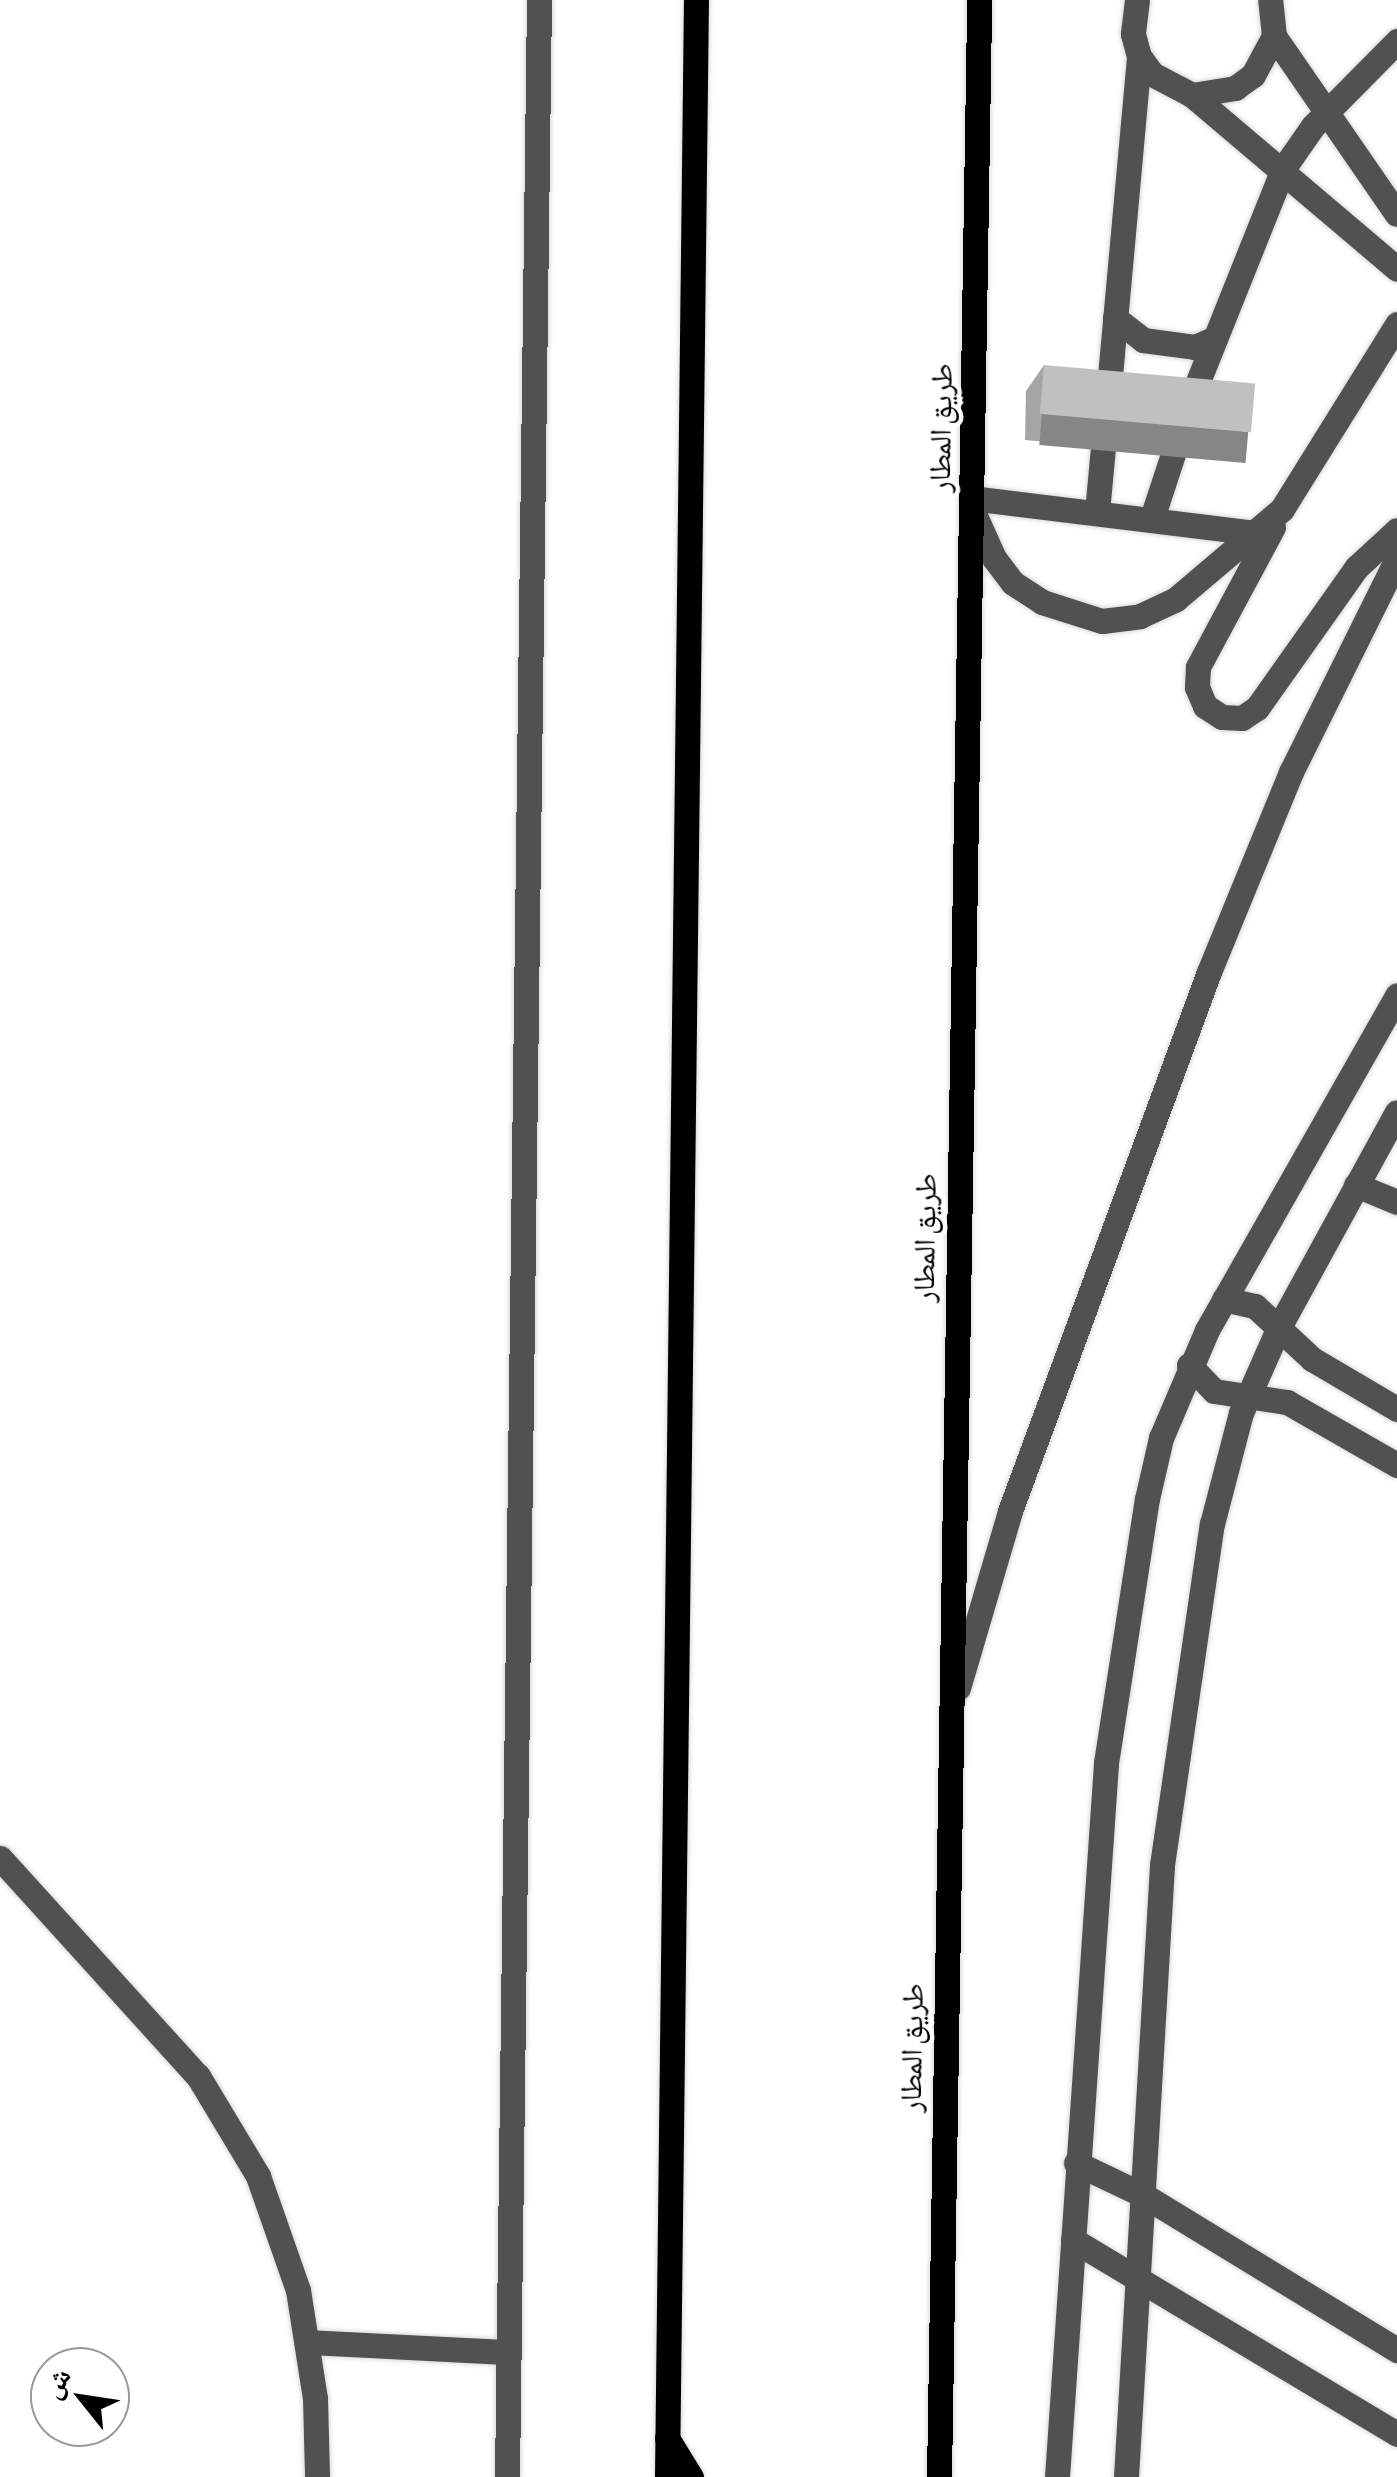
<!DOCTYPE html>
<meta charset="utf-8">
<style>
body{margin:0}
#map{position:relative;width:1397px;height:2477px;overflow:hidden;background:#fff;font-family:"Asap Condensed","Noto Naskh Arabic",sans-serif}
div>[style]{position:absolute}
.roads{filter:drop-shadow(0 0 2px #dbdbdb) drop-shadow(0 0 2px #dbdbdb)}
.minor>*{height:25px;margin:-12.5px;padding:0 12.5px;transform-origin:12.5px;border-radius:12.5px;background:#515151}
.major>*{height:25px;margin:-12.5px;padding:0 12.5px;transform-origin:12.5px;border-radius:12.5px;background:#000}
.wall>*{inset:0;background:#a5a5a5}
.shaded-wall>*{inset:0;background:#868686;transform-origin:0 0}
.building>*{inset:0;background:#c0c0c0;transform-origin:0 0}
span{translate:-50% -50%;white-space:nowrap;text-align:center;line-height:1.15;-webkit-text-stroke:9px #fff;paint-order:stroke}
.street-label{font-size:30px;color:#000}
.north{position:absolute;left:30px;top:2347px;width:100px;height:100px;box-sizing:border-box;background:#fff;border:2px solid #999;border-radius:50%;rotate:300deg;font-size:28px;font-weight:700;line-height:40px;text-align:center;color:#000}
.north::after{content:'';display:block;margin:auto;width:35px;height:45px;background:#000;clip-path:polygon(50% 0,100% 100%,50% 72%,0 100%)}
</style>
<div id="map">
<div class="roads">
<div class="minor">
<div style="left:1137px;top:0;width:34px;rotate:97deg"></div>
<div style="left:1133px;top:34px;width:23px;rotate:75deg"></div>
<div style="left:1139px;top:56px;width:22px;rotate:54deg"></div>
<div style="left:1152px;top:74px;width:45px;rotate:27.7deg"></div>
<div style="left:1192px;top:95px;width:44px;rotate:-9.2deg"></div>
<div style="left:1235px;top:88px;width:22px;rotate:-36deg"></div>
<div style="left:1253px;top:75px;width:44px;rotate:-61.7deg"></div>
<div style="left:1274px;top:36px;width:36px;rotate:-96deg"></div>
<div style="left:1274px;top:36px;width:216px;rotate:55.4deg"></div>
<div style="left:1192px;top:95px;width:269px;rotate:40.3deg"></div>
<div style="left:1115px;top:318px;width:36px;rotate:38deg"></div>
<div style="left:1143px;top:340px;width:52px;rotate:7.7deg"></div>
<div style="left:1195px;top:347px;width:22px;rotate:-24deg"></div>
<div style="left:1108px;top:398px;width:343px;rotate:-84.8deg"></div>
<div style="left:1189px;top:404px;width:253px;rotate:-68.2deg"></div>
<div style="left:1283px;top:169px;width:52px;rotate:-55.1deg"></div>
<div style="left:1313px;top:126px;width:120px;rotate:-45.3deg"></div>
<div style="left:971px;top:498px;width:286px;rotate:7deg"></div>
<div style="left:971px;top:507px;width:56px;rotate:65.7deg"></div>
<div style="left:994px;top:558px;width:31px;rotate:53deg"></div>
<div style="left:1013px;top:583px;width:35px;rotate:33deg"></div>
<div style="left:1042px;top:602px;width:63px;rotate:17.6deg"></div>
<div style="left:1102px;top:621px;width:38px;rotate:-7deg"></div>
<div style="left:1140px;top:616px;width:40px;rotate:-25deg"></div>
<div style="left:1176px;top:599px;width:139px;rotate:-40.3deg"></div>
<div style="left:1282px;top:509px;width:218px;rotate:-58.1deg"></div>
<div style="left:1097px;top:512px;width:65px;rotate:-84.7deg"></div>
<div style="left:1152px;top:518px;width:67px;rotate:-71.8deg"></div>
<div style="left:1273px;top:527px;width:159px;rotate:118.2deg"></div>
<div style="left:1198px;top:667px;width:20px;rotate:93deg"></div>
<div style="left:1197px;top:687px;width:21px;rotate:67deg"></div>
<div style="left:1205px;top:706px;width:20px;rotate:33deg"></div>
<div style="left:1222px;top:717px;width:20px;rotate:3deg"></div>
<div style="left:1242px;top:718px;width:18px;rotate:-34deg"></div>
<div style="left:1257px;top:708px;width:173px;rotate:-54.7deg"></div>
<div style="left:1357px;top:567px;width:54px;rotate:-42.8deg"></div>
<div style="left:1356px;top:1185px;width:44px;rotate:22.5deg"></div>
<div style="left:1224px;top:1299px;width:32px;rotate:13deg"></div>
<div style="left:1255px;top:1306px;width:78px;rotate:42.9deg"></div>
<div style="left:1312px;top:1359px;width:99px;rotate:30.5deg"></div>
<div style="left:1189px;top:1365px;width:36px;rotate:46deg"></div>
<div style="left:1214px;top:1391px;width:74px;rotate:8.6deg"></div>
<div style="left:1287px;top:1402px;width:127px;rotate:29.8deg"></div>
<div style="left:958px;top:1688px;width:184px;rotate:-73.6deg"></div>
<div style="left:1010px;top:1511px;width:575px;rotate:-69.74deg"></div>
<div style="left:1209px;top:972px;width:216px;rotate:-67.7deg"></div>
<div style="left:1291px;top:772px;width:239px;rotate:-63.6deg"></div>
<div style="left:0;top:1858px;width:294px;rotate:47.8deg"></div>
<div style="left:198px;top:2076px;width:117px;rotate:59deg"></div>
<div style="left:258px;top:2176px;width:121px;rotate:70.7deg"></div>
<div style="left:298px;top:2290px;width:109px;rotate:81.1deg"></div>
<div style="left:315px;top:2398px;width:79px;rotate:88.5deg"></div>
<div style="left:1076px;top:2163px;width:74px;rotate:25.5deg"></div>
<div style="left:1143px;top:2195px;width:298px;rotate:31.4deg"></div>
<div style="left:1073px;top:2240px;width:378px;rotate:30.9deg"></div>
<div style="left:308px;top:2342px;width:200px;rotate:2.9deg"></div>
<div style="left:507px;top:2477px;width:2477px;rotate:-89.26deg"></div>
<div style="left:1057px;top:2477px;width:716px;rotate:-86.07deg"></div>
<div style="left:1106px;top:1763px;width:267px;rotate:-81.2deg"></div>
<div style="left:1147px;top:1499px;width:63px;rotate:-77.1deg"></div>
<div style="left:1161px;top:1438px;width:117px;rotate:-66.9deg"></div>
<div style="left:1207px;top:1330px;width:385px;rotate:-60.4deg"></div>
<div style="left:1126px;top:2477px;width:613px;rotate:-86.63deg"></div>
<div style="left:1162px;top:1865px;width:345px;rotate:-81.7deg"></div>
<div style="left:1212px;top:1524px;width:115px;rotate:-75.4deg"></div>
<div style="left:1241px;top:1413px;width:92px;rotate:-66.2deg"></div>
<div style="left:1278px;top:1329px;width:247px;rotate:-61.3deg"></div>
</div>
<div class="major">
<div style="left:667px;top:2438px;width:46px;rotate:58.4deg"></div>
<div style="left:667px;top:2477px;width:2477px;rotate:-89.33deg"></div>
<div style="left:939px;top:2477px;width:2477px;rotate:-89.07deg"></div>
</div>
</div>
<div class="wall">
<div style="clip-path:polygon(1044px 365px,1248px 433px,1230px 459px,1025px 440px,1026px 391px)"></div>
</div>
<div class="shaded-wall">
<div style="left:1042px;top:414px;width:207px;height:31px;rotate:5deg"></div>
</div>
<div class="building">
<div style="left:1044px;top:365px;width:212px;height:49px;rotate:5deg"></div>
</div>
<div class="street-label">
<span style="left:940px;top:428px;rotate:-89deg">طريق المطار</span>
<span style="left:924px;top:1238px;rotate:-89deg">طريق المطار</span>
<span style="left:911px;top:2048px;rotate:-89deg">طريق المطار</span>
</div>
<div class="north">ش</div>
</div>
